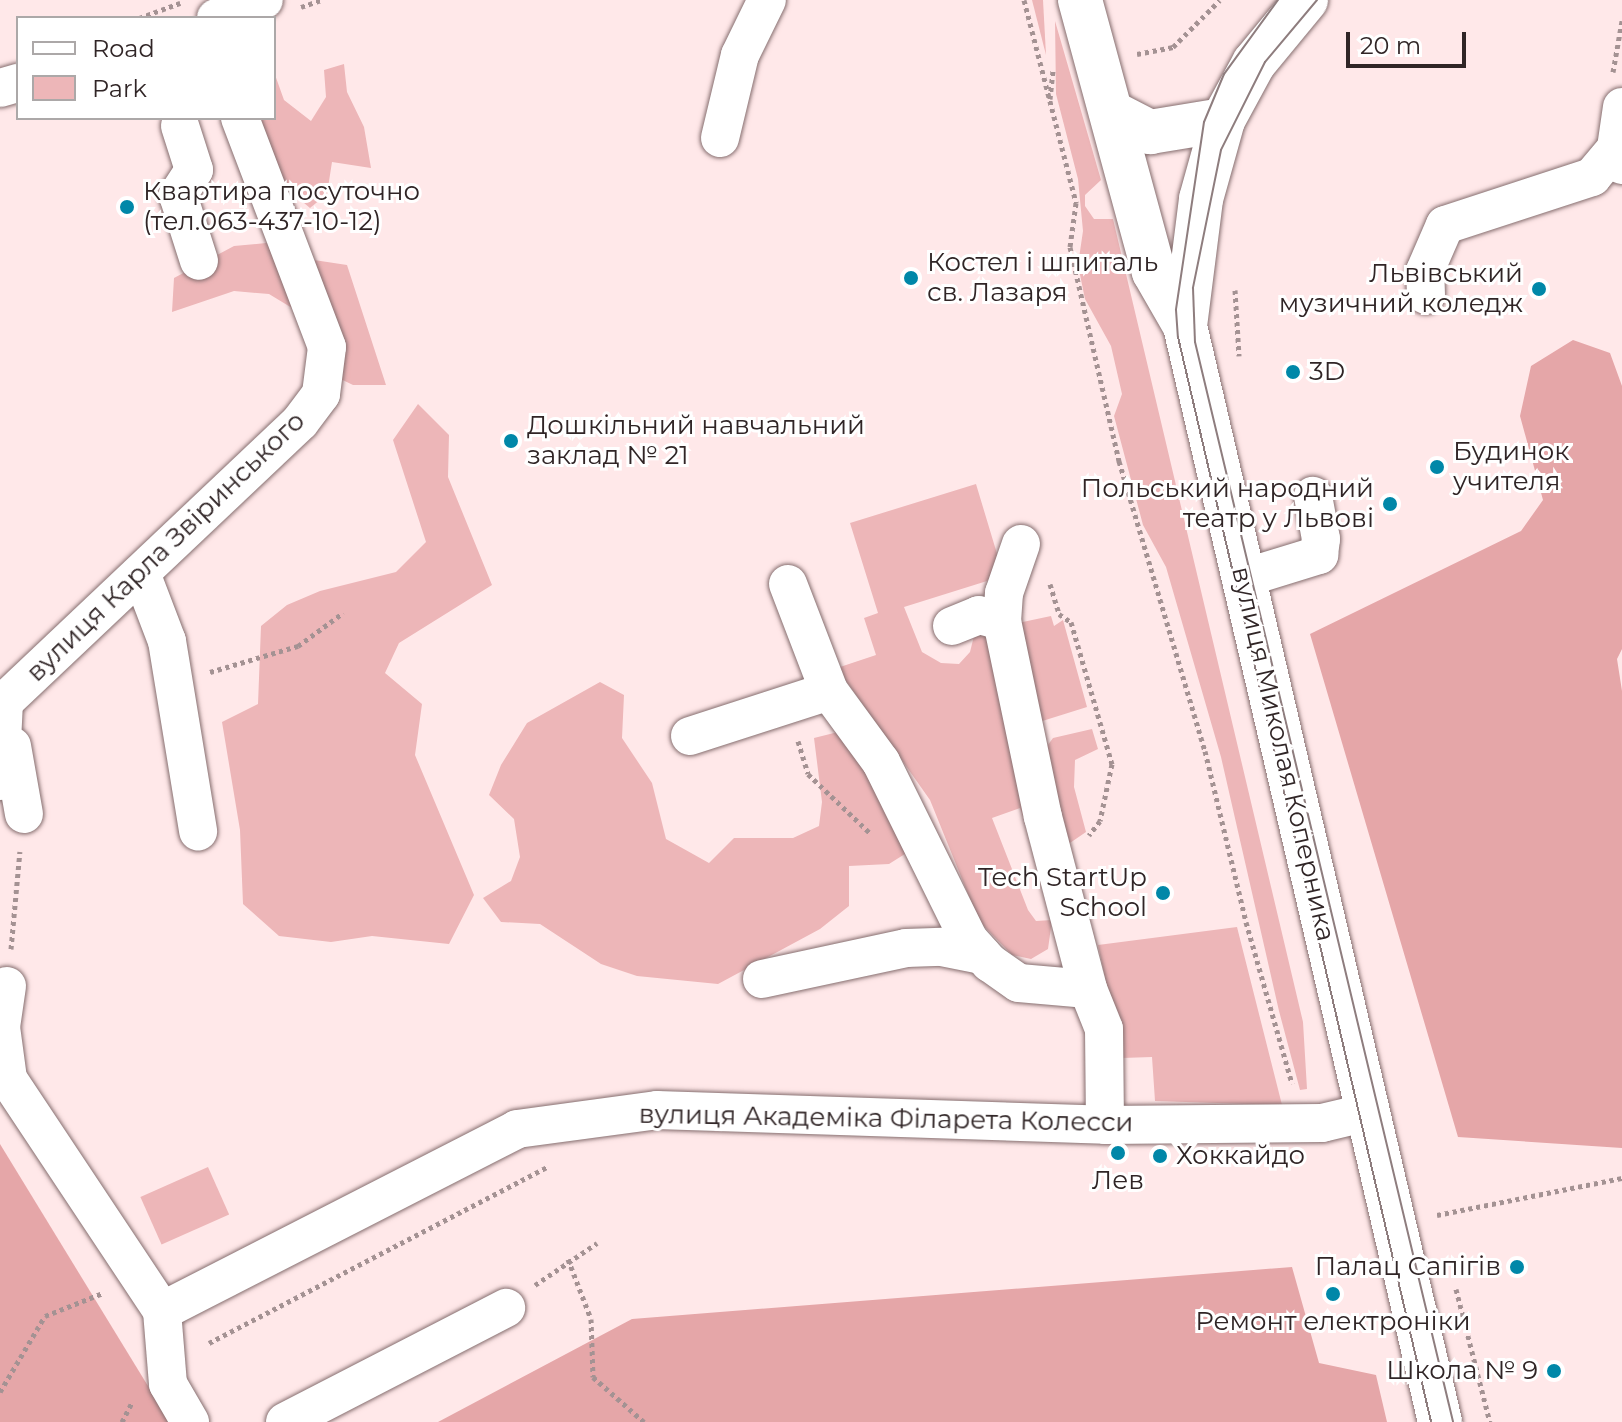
<!DOCTYPE html>
<meta charset="utf-8">
<style>
body{margin:0}
#map{position:relative;width:1622px;height:1422px;overflow:hidden;background:#ffe8e9;font-family:Montserrat,sans-serif}
div>[style]{position:absolute}
.green>*{inset:0;background:#edb6b8;transform-origin:0 0}
.forest>*{inset:0;background:#e5a6a8}
.path>*{height:5px;margin-top:-2.5px;transform-origin:0;background:repeating-linear-gradient(90deg,#a49293 0 4px,transparent 0 8px)}
.roads{filter:drop-shadow(0 0 2px #866e6f) drop-shadow(0 0 2px #866e6f)}
.minor>*{height:38px;margin:-19px;padding:0 19px;transform-origin:19px;border-radius:19px;background:#fff}
.major>*{height:44px;margin:-22px;padding:0 22px;transform-origin:22px;border-radius:22px;background:#fff}
.tram>*{height:2px;margin:-1px;padding:0 1px;transform-origin:1px;border-radius:1px;background:#8e7d7e}
.dots>*{width:22px;height:22px;translate:-50% -50%;box-sizing:border-box;border:4px solid #fff;border-radius:50%}
span{translate:-50% -50%;white-space:nowrap;text-align:center;line-height:1.15;-webkit-text-stroke:6px #fff;paint-order:stroke}
.poi-label{font-size:26px;color:#302526}
.left{translate:0 -50%;text-align:left}
.right{translate:-100% -50%;text-align:right}
.street-label{font-size:26px;color:#302526}
.legend{position:absolute;left:16px;top:16px;width:260px;height:104px;box-sizing:border-box;background:#fff;border:2px solid #aca8a8;margin:0;padding:10px 14px;list-style:none;font-size:24px;color:#302526}
.legend li{display:flex;align-items:center;gap:16px;height:40px}
.legend b{width:40px;border:2px solid #aca8a8}
.scale{position:absolute;left:1346px;top:32px;width:120px;height:36px;box-sizing:border-box;border:4px solid #302526;border-top:0;padding-left:10px;font-size:24px;line-height:28px;white-space:nowrap;color:#302526;-webkit-text-stroke:6px #fff;paint-order:stroke}
</style>
<div id="map">
<div class="green">
<div style="clip-path:polygon(1032px 0,1043px 0,1046px 55px)"></div>
<div style="clip-path:polygon(1055px 21px,1101px 180px,1085px 195px,1085px 206px,1094px 219px,1113px 219px,1303px 1022px,1307px 1089px,1300px 1090px,1279px 1011px,1221px 757px,1166px 567px,1143px 525px,1114px 416px,1122px 394px,1111px 346px,1085px 299px,1078px 265px,1083px 231px,1078px 179px,1056px 94px)"></div>
<div style="clip-path:polygon(344px 64px,347px 92px,364px 127px,371px 168px,332px 162px,327px 194px,310px 208px,279px 182px,256px 118px,274px 118px,274px 72px,284px 100px,311px 121px,326px 97px,324px 70px)"></div>
<div style="clip-path:polygon(299px 230px,314px 260px,347px 265px,386px 385px,353px 385px,322px 370px,297px 311px,269px 294px,234px 291px,172px 312px,174px 278px,234px 246px,266px 243px)"></div>
<div style="clip-path:polygon(418px 404px,449px 435px,448px 477px,492px 585px,399px 643px,385px 673px,422px 704px,415px 755px,474px 895px,449px 944px,372px 936px,331px 942px,279px 936px,243px 904px,240px 830px,222px 722px,258px 704px,261px 626px,287px 605px,320px 591px,396px 572px,426px 542px,393px 440px)"></div>
<div style="clip-path:polygon(976px 484px,1001px 567px,987px 581px,904px 607px,922px 652px,941px 663px,959px 664px,970px 652px,974px 636px,993px 634px,1035px 848px,1020px 808px,992px 818px,1028px 910px,1036px 921px,1052px 920px,1048px 949px,1031px 959px,1012px 955px,979px 921px,930px 800px,837px 668px,876px 655px,864px 618px,878px 613px,850px 523px)"></div>
<div style="clip-path:polygon(1051px 616px,1054px 626px,1063px 620px,1087px 707px,1036px 723px,1018px 623px)"></div>
<div style="clip-path:polygon(600px 682px,624px 695px,622px 738px,652px 783px,666px 839px,709px 863px,734px 838px,793px 838px,819px 826px,822px 802px,814px 738px,842px 731px,916px 847px,889px 864px,849px 866px,849px 906px,820px 929px,718px 984px,637px 976px,601px 964px,540px 924px,501px 922px,483px 898px,511px 881px,520px 857px,514px 819px,489px 795px,501px 765px,527px 723px)"></div>
<div style="clip-path:polygon(1092px 729px,1098px 749px,1075px 760px,1074px 787px,1086px 832px,1064px 847px,1042px 753px,1053px 738px)"></div>
<div style="clip-path:polygon(1237px 927px,1282px 1105px,1155px 1101px,1152px 1057px,1122px 1058px,1098px 945px)"></div>
<div style="left:208px;top:1167px;width:52px;height:74px;rotate:66deg"></div>
</div>
<div class="forest">
<div style="clip-path:polygon(1573px 340px,1610px 353px,1622px 386px,1622px 649px,1617px 659px,1622px 691px,1622px 1148px,1458px 1137px,1310px 634px,1521px 531px,1543px 500px,1520px 416px,1531px 366px)"></div>
<div style="clip-path:polygon(0 1144px,170px 1422px,0 1422px)"></div>
<div style="clip-path:polygon(1292px 1267px,1319px 1363px,1376px 1375px,1387px 1422px,438px 1422px,632px 1319px)"></div>
</div>
<div class="path">
<div style="left:1024px;top:0;width:210px;rotate:75.6deg"></div>
<div style="left:1076px;top:203px;width:44px;rotate:97.8deg"></div>
<div style="left:1070px;top:247px;width:220px;rotate:77.1deg"></div>
<div style="left:1119px;top:461px;width:302px;rotate:73.5deg"></div>
<div style="left:1205px;top:751px;width:176px;rotate:76.5deg"></div>
<div style="left:1246px;top:922px;width:168px;rotate:74.1deg"></div>
<div style="left:301px;top:7px;width:21px;rotate:-19deg"></div>
<div style="left:139px;top:18px;width:44px;rotate:-20.1deg"></div>
<div style="left:1137px;top:54px;width:37px;rotate:-11deg"></div>
<div style="left:1173px;top:47px;width:66px;rotate:-45deg"></div>
<div style="left:1613px;top:72px;width:52px;rotate:-80deg"></div>
<div style="left:1050px;top:99px;width:30px;rotate:-84deg"></div>
<div style="left:1235px;top:290px;width:66px;rotate:86.5deg"></div>
<div style="left:1050px;top:584px;width:31px;rotate:73deg"></div>
<div style="left:1059px;top:614px;width:14px;rotate:34deg"></div>
<div style="left:1071px;top:622px;width:148px;rotate:73.9deg"></div>
<div style="left:1112px;top:764px;width:58px;rotate:101.9deg"></div>
<div style="left:1100px;top:821px;width:18px;rotate:128deg"></div>
<div style="left:210px;top:672px;width:92px;rotate:-16.5deg"></div>
<div style="left:298px;top:646px;width:56px;rotate:-36.3deg"></div>
<div style="left:798px;top:741px;width:34px;rotate:73deg"></div>
<div style="left:808px;top:774px;width:87px;rotate:43.6deg"></div>
<div style="left:11px;top:949px;width:98px;rotate:-84.8deg"></div>
<div style="left:1437px;top:1215px;width:189px;rotate:-11.3deg"></div>
<div style="left:568px;top:1259px;width:64px;rotate:69deg"></div>
<div style="left:591px;top:1319px;width:58px;rotate:88deg"></div>
<div style="left:593px;top:1377px;width:68px;rotate:41.4deg"></div>
<div style="left:535px;top:1285px;width:75px;rotate:-34.1deg"></div>
<div style="left:1456px;top:1289px;width:137px;rotate:75.7deg"></div>
<div style="left:209px;top:1343px;width:383px;rotate:-27.5deg"></div>
<div style="left:0;top:1392px;width:88px;rotate:-59.4deg"></div>
<div style="left:45px;top:1316px;width:62px;rotate:-21.6deg"></div>
<div style="left:122px;top:1422px;width:22px;rotate:-63deg"></div>
</div>
<div class="roads">
<div class="minor">
<div style="left:216px;top:18px;width:51px;rotate:-20.6deg"></div>
<div style="left:0;top:88px;width:19px;rotate:-16deg"></div>
<div style="left:1622px;top:107px;width:41px;rotate:98.3deg"></div>
<div style="left:1616px;top:148px;width:18px;rotate:71deg"></div>
<div style="left:180px;top:126px;width:46px;rotate:72.3deg"></div>
<div style="left:194px;top:170px;width:30px;rotate:123deg"></div>
<div style="left:178px;top:195px;width:69px;rotate:72.3deg"></div>
<div style="left:720px;top:138px;width:85px;rotate:-76.5deg"></div>
<div style="left:740px;top:55px;width:61px;rotate:-63.9deg"></div>
<div style="left:1426px;top:295px;width:24px;rotate:-92deg"></div>
<div style="left:1425px;top:271px;width:50px;rotate:-66.5deg"></div>
<div style="left:1445px;top:225px;width:155px;rotate:-18.1deg"></div>
<div style="left:1592px;top:177px;width:38px;rotate:-50deg"></div>
<div style="left:1021px;top:544px;width:52px;rotate:109.1deg"></div>
<div style="left:1004px;top:593px;width:28px;rotate:94deg"></div>
<div style="left:1002px;top:621px;width:200px;rotate:78.2deg"></div>
<div style="left:1043px;top:817px;width:178px;rotate:75.3deg"></div>
<div style="left:141px;top:573px;width:73px;rotate:69.1deg"></div>
<div style="left:167px;top:641px;width:193px;rotate:80.7deg"></div>
<div style="left:1241px;top:579px;width:82px;rotate:-17.1deg"></div>
<div style="left:1319px;top:555px;width:16px;rotate:-83deg"></div>
<div style="left:1321px;top:539px;width:44px;rotate:-100.5deg"></div>
<div style="left:788px;top:584px;width:115px;rotate:69deg"></div>
<div style="left:829px;top:691px;width:88px;rotate:53.8deg"></div>
<div style="left:881px;top:762px;width:199px;rotate:63.7deg"></div>
<div style="left:969px;top:940px;width:31px;rotate:48deg"></div>
<div style="left:990px;top:963px;width:35px;rotate:35deg"></div>
<div style="left:1019px;top:983px;width:69px;rotate:5deg"></div>
<div style="left:1088px;top:989px;width:43px;rotate:68.2deg"></div>
<div style="left:1104px;top:1029px;width:96px;rotate:89.4deg"></div>
<div style="left:952px;top:626px;width:29px;rotate:-22deg"></div>
<div style="left:979px;top:615px;width:24px;rotate:15deg"></div>
<div style="left:690px;top:736px;width:146px;rotate:-17.9deg"></div>
<div style="left:12px;top:746px;width:69px;rotate:80deg"></div>
<div style="left:0;top:781px;width:79px;rotate:-87.1deg"></div>
<div style="left:4px;top:702px;width:407px;rotate:-43.4deg"></div>
<div style="left:300px;top:422px;width:35px;rotate:-53deg"></div>
<div style="left:321px;top:394px;width:47px;rotate:-82.7deg"></div>
<div style="left:327px;top:347px;width:245px;rotate:-110.8deg"></div>
<div style="left:762px;top:979px;width:147px;rotate:-12.1deg"></div>
<div style="left:906px;top:948px;width:36px;rotate:-2deg"></div>
<div style="left:942px;top:947px;width:41px;rotate:11.3deg"></div>
<div style="left:7px;top:986px;width:41px;rotate:98.3deg"></div>
<div style="left:1px;top:1027px;width:52px;rotate:82.3deg"></div>
<div style="left:8px;top:1079px;width:278px;rotate:56.4deg"></div>
<div style="left:162px;top:1311px;width:399px;rotate:-27.1deg"></div>
<div style="left:517px;top:1129px;width:141px;rotate:-7.7deg"></div>
<div style="left:657px;top:1110px;width:448px;rotate:1.9deg"></div>
<div style="left:1105px;top:1125px;width:217px;rotate:-0.5deg"></div>
<div style="left:1322px;top:1123px;width:47px;rotate:-13.4deg"></div>
<div style="left:162px;top:1311px;width:73px;rotate:85.3deg"></div>
<div style="left:168px;top:1384px;width:44px;rotate:59.9deg"></div>
<div style="left:285px;top:1422px;width:249px;rotate:-27.3deg"></div>
</div>
<div class="major">
<div style="left:1080px;top:0;width:282px;rotate:74.8deg"></div>
<div style="left:1154px;top:272px;width:62px;rotate:60.1deg"></div>
<div style="left:1185px;top:326px;width:1125px;rotate:76.9deg"></div>
<div style="left:1113px;top:113px;width:42px;rotate:27.2deg"></div>
<div style="left:1150px;top:132px;width:74px;rotate:-9.3deg"></div>
<div style="left:1185px;top:326px;width:128px;rotate:-82.8deg"></div>
<div style="left:1201px;top:199px;width:82px;rotate:-74.4deg"></div>
<div style="left:1223px;top:120px;width:65px;rotate:-61.5deg"></div>
<div style="left:1254px;top:63px;width:82px;rotate:-50.5deg"></div>
</div>
</div>
<div class="tram">
<div style="left:1278px;top:0;width:92px;rotate:126.1deg"></div>
<div style="left:1224px;top:74px;width:52px;rotate:112.6deg"></div>
<div style="left:1204px;top:122px;width:190px;rotate:98.5deg"></div>
<div style="left:1176px;top:310px;width:27px;rotate:86deg"></div>
<div style="left:1178px;top:337px;width:1114px;rotate:76.87deg"></div>
<div style="left:1317px;top:0;width:81px;rotate:130deg"></div>
<div style="left:1265px;top:62px;width:98px;rotate:116.6deg"></div>
<div style="left:1221px;top:150px;width:141px;rotate:101.5deg"></div>
<div style="left:1193px;top:288px;width:54px;rotate:87.9deg"></div>
<div style="left:1195px;top:342px;width:1110px;rotate:76.56deg"></div>
</div>
<div class="dots">
<div style="left:127px;top:207px;background:#0087a8"></div>
<div style="left:911px;top:278px;background:#0087a8"></div>
<div style="left:1539px;top:289px;background:#0087a8"></div>
<div style="left:1293px;top:372px;background:#0087a8"></div>
<div style="left:511px;top:441px;background:#0087a8"></div>
<div style="left:1437px;top:467px;background:#0087a8"></div>
<div style="left:1390px;top:504px;background:#0087a8"></div>
<div style="left:1163px;top:893px;background:#0087a8"></div>
<div style="left:1118px;top:1153px;background:#0087a8"></div>
<div style="left:1160px;top:1156px;background:#0087a8"></div>
<div style="left:1517px;top:1267px;background:#0087a8"></div>
<div style="left:1333px;top:1294px;background:#0087a8"></div>
<div style="left:1554px;top:1371px;background:#0087a8"></div>
</div>
<div class="poi-label">
<span class="left" style="left:143px;top:207px">Квартира посуточно<br>(тел.063-437-10-12)</span>
<span class="left" style="left:927px;top:278px">Костел і шпиталь<br>св. Лазаря</span>
<span class="right" style="left:1523px;top:289px">Львівський<br>музичний коледж</span>
<span class="left" style="left:1309px;top:372px">3D</span>
<span class="left" style="left:527px;top:441px">Дошкільний навчальний<br>заклад № 21</span>
<span class="left" style="left:1453px;top:467px">Будинок<br>учителя</span>
<span class="right" style="left:1374px;top:504px">Польський народний<br>театр у Львові</span>
<span class="right" style="left:1147px;top:893px">Tech StartUp<br>School</span>
<span class="left" style="left:1176px;top:1156px">Хоккайдо</span>
<span style="left:1118px;top:1181px">Лев</span>
<span class="right" style="left:1501px;top:1267px">Палац Сапігів</span>
<span style="left:1333px;top:1322px">Ремонт електроніки</span>
<span class="right" style="left:1538px;top:1371px">Школа № 9</span>
</div>
<div class="street-label">
<span style="left:166px;top:547px;rotate:-44deg">вулиця Карла Звіринського</span>
<span style="left:1283px;top:754px;rotate:77deg">вулиця Миколая Коперника</span>
<span style="left:886px;top:1119px;rotate:1deg">вулиця Академіка Філарета Колесси</span>
</div>
<ul class="legend">
<li><b style="height:10px;background:#fff"></b>Road</li>
<li><b style="height:22px;background:#edb6b8"></b>Park</li>
</ul>
<div class="scale">20 m</div>
</div>
